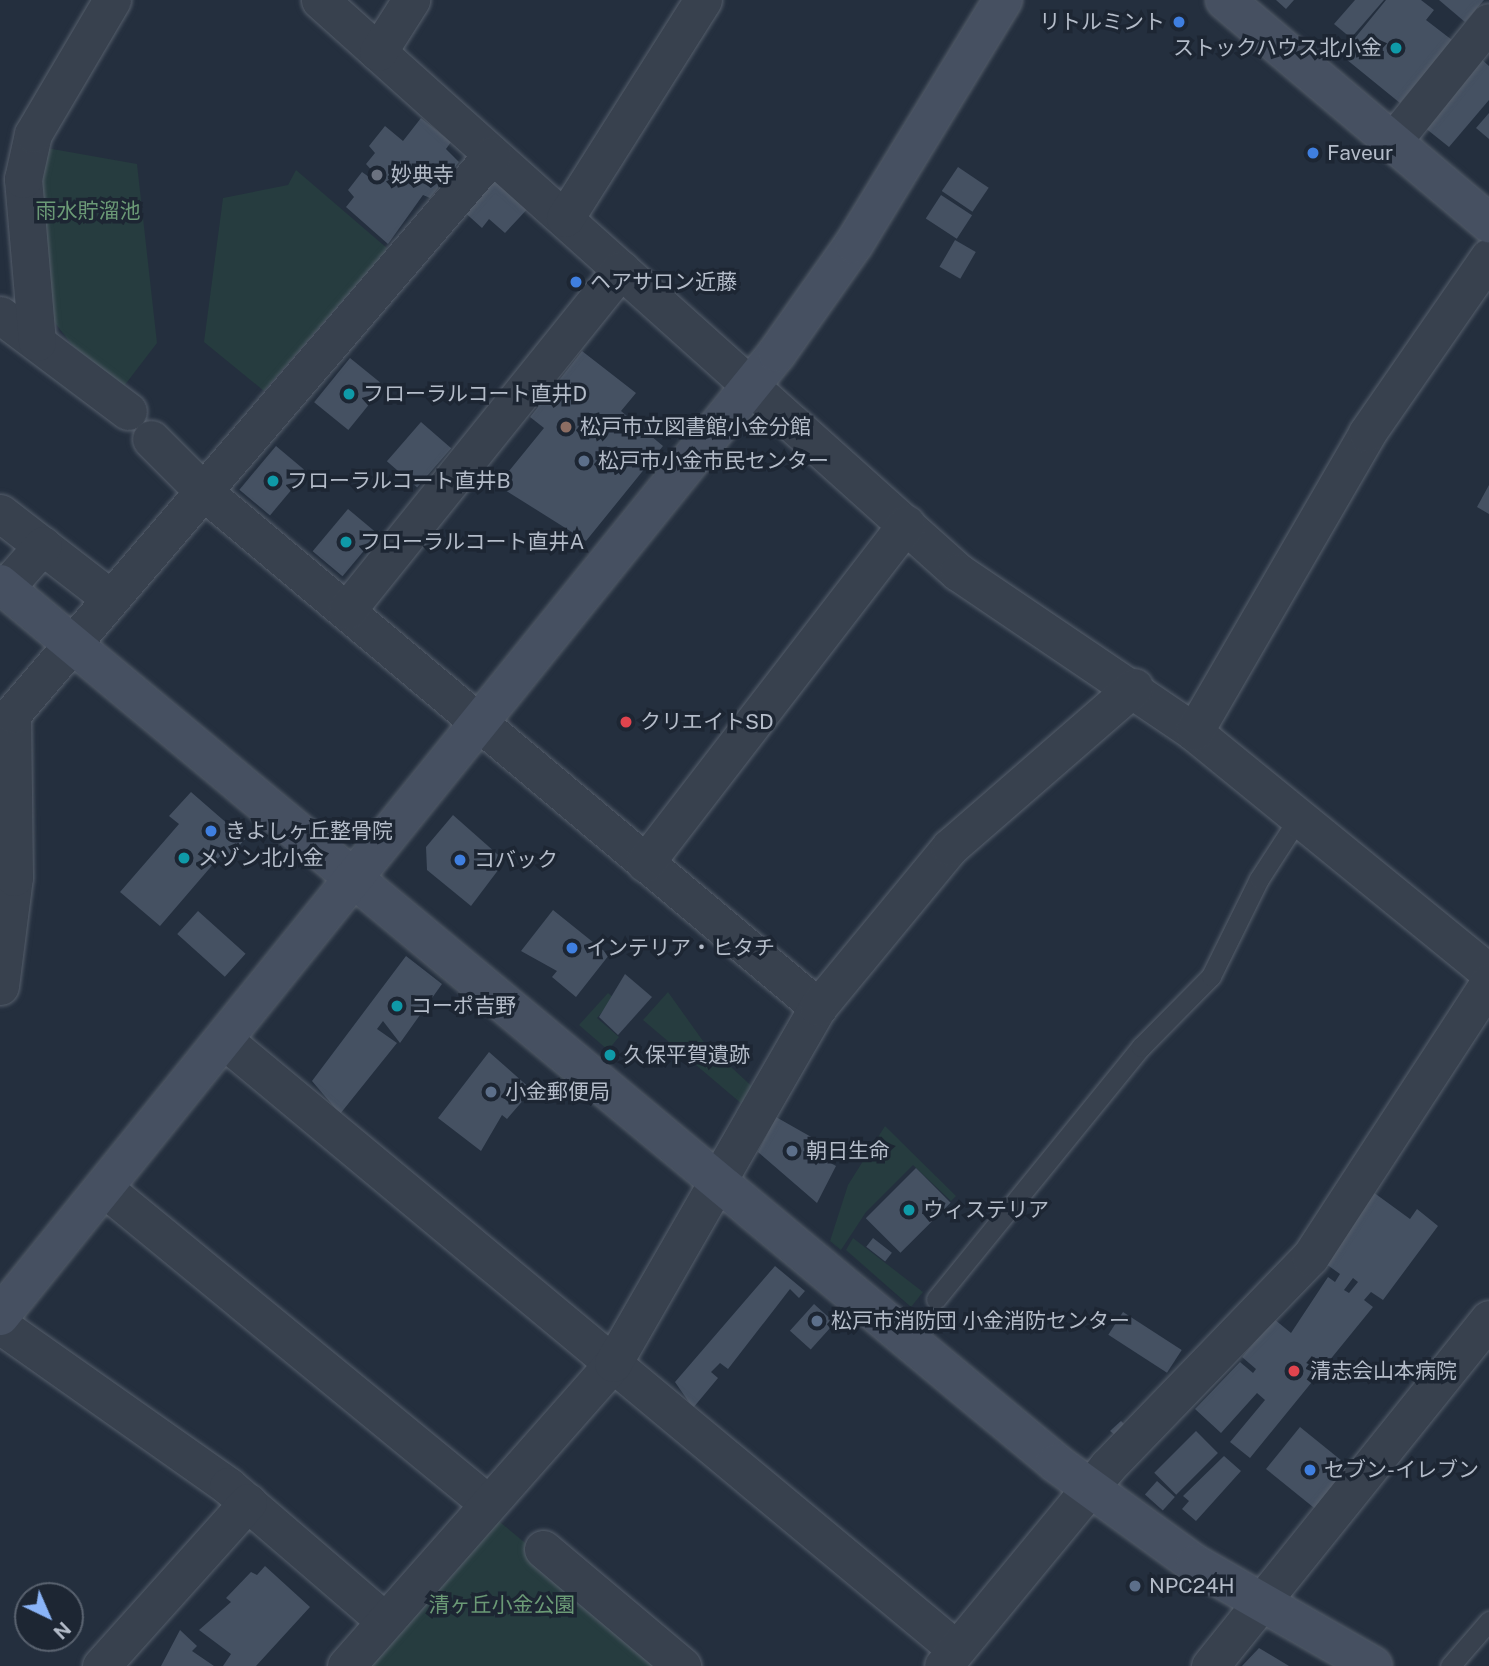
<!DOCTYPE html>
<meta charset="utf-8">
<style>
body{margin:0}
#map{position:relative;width:1489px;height:1666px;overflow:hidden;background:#242f3e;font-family:"Public Sans","Noto Sans JP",sans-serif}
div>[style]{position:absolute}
.green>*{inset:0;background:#263c3f}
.building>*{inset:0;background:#455162;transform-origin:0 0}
.roads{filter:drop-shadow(0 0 2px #565f6c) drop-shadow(0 0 2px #565f6c)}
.lane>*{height:19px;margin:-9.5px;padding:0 9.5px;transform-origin:9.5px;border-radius:9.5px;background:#38414e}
.street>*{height:37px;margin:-18.5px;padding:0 18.5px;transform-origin:18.5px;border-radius:18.5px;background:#38414e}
.secondary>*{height:38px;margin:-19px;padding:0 19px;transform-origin:19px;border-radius:19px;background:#465061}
.dots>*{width:19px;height:19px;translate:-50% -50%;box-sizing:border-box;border:4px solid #1d2633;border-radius:50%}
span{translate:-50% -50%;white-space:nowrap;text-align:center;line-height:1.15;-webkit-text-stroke:7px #1d2633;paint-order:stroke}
.poi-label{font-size:21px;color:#b4bcc9}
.right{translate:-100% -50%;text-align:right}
.left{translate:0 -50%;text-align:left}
.park-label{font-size:21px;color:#6b9a76}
.north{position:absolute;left:14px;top:1582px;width:70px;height:70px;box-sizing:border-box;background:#1d2633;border:2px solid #59626f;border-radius:50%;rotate:136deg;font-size:19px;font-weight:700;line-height:28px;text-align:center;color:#b4bcc9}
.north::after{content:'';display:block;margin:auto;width:24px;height:32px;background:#8ab4f8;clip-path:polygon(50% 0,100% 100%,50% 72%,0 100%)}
</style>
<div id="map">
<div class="green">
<div style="clip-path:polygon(41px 147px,137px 164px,157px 343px,124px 386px,73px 346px,52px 319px,35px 206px)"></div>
<div style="clip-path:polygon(296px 170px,388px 249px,264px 391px,204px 342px,223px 198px,288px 185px)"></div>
<div style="clip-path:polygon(668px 992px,703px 1041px,758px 1092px,749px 1110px,643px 1020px)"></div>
<div style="clip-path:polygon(608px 993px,614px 998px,597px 1018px,619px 1037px,608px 1050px,579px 1025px)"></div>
<div style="clip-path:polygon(885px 1126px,956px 1196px,951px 1201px,913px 1165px,866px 1212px,841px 1250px,830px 1241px,848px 1185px)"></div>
<div style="clip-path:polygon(853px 1238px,923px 1292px,911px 1307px,846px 1250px)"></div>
<div style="clip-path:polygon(495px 1518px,540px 1555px,668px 1666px,361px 1666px)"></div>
</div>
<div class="building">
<div style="clip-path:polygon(1276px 0,1294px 0,1286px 9px)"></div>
<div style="clip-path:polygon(1355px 0,1384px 0,1351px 38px,1334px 24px)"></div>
<div style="clip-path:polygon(1386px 0,1421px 0,1434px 10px,1426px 20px,1452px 40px,1400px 103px,1341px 55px)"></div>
<div style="clip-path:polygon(1439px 0,1484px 0,1465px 22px)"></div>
<div style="clip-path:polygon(1480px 58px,1489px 66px,1489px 100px,1449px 147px,1424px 127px)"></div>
<div style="clip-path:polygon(1489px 113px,1489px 139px,1476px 128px)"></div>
<div style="clip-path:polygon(421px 118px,451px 142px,446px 149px,459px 162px,430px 198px,423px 195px,388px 244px,346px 207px,354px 197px,348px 190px,362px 172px,369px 177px,374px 173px,366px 164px,375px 153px,369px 146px,385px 126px,403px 141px)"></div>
<div style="left:958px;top:167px;width:37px;height:29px;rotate:34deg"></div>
<div style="clip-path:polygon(505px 179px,532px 204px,505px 233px,489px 219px,482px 228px,460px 208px,486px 180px)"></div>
<div style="left:941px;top:195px;width:37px;height:28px;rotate:33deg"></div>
<div style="left:955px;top:240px;width:24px;height:31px;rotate:30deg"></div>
<div style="clip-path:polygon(582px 351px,636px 393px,621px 411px,663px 446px,586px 541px,505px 490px,510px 481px,505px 476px,544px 428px,530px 417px)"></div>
<div style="left:350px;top:358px;width:44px;height:57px;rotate:39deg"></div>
<div style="left:421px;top:422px;width:40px;height:52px;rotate:41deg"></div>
<div style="left:276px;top:446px;width:40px;height:57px;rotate:40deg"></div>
<div style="clip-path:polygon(1489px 485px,1489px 514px,1477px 507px)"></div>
<div style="left:348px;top:509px;width:39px;height:55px;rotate:40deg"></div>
<div style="clip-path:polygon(191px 792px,245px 839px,227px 860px,221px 855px,160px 926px,120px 892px,179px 824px,169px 816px)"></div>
<div style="clip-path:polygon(453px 815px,505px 861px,471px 906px,427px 870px,426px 847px)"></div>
<div style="clip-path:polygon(553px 910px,609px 955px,576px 997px,552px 977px,557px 971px,521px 951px)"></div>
<div style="left:198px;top:911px;width:64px;height:31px;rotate:42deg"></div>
<div style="clip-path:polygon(406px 956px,442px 984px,400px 1043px,383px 1021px,377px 1029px,397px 1043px,340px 1114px,312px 1081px)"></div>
<div style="clip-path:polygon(625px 974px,652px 997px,618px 1035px,599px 1017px)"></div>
<div style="clip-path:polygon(489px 1052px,532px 1090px,507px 1119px,502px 1115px,481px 1151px,438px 1118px)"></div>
<div style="clip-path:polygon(776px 1117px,813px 1138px,807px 1150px,836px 1166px,817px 1203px,758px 1152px)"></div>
<div style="left:916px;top:1168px;width:49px;height:71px;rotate:45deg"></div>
<div style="clip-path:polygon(evenodd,1373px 1192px,1410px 1219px,1417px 1209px,1438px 1226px,1383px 1300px,1371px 1292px,1364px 1300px,1373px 1307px,1250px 1458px,1230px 1442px,1265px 1400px,1257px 1393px,1221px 1433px,1195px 1409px,1240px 1362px,1253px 1373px,1256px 1369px,1242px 1357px,1274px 1319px,1291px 1333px,1328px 1277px,1335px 1282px,1340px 1274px,1322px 1261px,1373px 1192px,1353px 1278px,1358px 1282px,1349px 1293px,1344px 1290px,1353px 1278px)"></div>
<div style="left:873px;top:1238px;width:24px;height:11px;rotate:38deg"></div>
<div style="clip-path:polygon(775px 1266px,805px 1291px,799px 1298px,790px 1289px,728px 1369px,720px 1363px,711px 1372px,718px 1378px,693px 1408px,675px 1382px)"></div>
<div style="left:814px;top:1304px;width:28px;height:36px;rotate:42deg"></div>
<div style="left:1123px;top:1312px;width:70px;height:27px;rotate:33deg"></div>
<div style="clip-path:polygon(1121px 1421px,1125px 1425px,1115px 1435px,1110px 1431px)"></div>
<div style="left:1300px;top:1427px;width:72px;height:54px;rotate:39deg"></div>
<div style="left:1196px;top:1431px;width:31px;height:59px;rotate:45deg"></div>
<div style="clip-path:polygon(1224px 1456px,1241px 1471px,1196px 1521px,1182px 1509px,1189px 1501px,1183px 1496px)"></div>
<div style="left:1157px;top:1481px;width:24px;height:18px;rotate:42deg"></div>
<div style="clip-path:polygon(265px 1566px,310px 1607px,256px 1666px,223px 1666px,231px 1654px,199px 1630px,231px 1602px,226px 1598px,251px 1572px,257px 1575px)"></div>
<div style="clip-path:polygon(180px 1630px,197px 1646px,192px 1651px,214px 1666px,161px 1666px)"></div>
<div style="clip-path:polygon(1259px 1648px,1289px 1666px,1242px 1666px)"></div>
</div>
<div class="roads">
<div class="lane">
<div style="left:936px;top:1299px;width:325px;rotate:-50.9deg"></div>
<div style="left:1141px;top:1047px;width:100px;rotate:-45.4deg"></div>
<div style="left:1211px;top:976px;width:108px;rotate:-63.7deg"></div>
<div style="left:1259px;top:879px;width:77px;rotate:-57.1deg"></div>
<div style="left:1450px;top:1666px;width:60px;rotate:-49.1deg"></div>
</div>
<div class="street">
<div style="left:320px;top:0;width:857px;rotate:41.88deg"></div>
<div style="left:958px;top:572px;width:285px;rotate:34.1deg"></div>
<div style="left:1194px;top:732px;width:381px;rotate:39.2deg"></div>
<div style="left:378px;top:52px;width:62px;rotate:-57.6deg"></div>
<div style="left:1392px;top:142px;width:154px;rotate:-51.1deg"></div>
<div style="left:565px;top:218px;width:258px;rotate:-57.7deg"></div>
<div style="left:0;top:315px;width:160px;rotate:36.9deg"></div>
<div style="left:37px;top:342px;width:164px;rotate:-94.9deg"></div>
<div style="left:23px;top:179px;width:46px;rotate:-77.5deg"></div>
<div style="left:33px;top:134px;width:156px;rotate:-59.5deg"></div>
<div style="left:151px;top:439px;width:74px;rotate:45deg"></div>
<div style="left:203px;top:491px;width:803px;rotate:40deg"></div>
<div style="left:0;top:513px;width:139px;rotate:37.7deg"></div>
<div style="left:5px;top:588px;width:57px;rotate:-48.5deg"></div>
<div style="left:347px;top:610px;width:437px;rotate:-51.2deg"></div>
<div style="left:1194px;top:732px;width:345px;rotate:-59.9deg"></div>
<div style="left:1367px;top:433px;width:214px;rotate:-55.3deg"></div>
<div style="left:645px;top:863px;width:428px;rotate:-52.4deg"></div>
<div style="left:0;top:986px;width:110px;rotate:-82.7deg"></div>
<div style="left:14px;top:877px;width:163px;rotate:-90.7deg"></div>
<div style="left:12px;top:714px;width:737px;rotate:-49.35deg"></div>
<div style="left:224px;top:1040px;width:952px;rotate:39.76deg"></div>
<div style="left:104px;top:1188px;width:497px;rotate:39.4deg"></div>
<div style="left:0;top:1325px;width:279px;rotate:35.2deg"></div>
<div style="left:228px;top:1486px;width:207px;rotate:40.7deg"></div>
<div style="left:543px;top:1549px;width:182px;rotate:40.1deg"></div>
<div style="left:101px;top:1666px;width:220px;rotate:-48.1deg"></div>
<div style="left:346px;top:1666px;width:404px;rotate:-48.6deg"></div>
<div style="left:613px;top:1363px;width:411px;rotate:-60.1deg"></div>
<div style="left:818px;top:1007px;width:207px;rotate:-50.5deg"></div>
<div style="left:950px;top:847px;width:244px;rotate:-41deg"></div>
<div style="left:943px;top:1666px;width:258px;rotate:-50.5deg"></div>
<div style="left:1107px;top:1467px;width:292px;rotate:-46deg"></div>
<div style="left:1310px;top:1257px;width:328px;rotate:-56.9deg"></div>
<div style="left:1210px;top:1666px;width:445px;rotate:-51.2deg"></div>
</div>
<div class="secondary">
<div style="left:1225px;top:0;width:346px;rotate:40.2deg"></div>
<div style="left:0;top:584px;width:1374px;rotate:39.77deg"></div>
<div style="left:1056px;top:1463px;width:172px;rotate:36deg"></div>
<div style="left:1195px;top:1564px;width:205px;rotate:29.8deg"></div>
<div style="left:0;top:1316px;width:1237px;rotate:-51.1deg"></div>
<div style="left:777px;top:353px;width:133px;rotate:-54.8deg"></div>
<div style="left:854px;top:244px;width:286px;rotate:-58.6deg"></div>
</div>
</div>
<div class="dots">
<div style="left:1179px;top:22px;background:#3f7fe0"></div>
<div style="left:1396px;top:48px;background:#0f9aa8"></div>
<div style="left:1313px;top:153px;background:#3f7fe0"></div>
<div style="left:377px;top:175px;background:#6b7280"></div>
<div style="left:576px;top:282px;background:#3f7fe0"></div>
<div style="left:349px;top:394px;background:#0f9aa8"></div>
<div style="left:566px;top:427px;background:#8d6e63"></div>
<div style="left:584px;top:461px;background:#5c6f8a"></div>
<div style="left:273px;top:481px;background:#0f9aa8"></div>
<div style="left:346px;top:542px;background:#0f9aa8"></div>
<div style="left:626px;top:722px;background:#e0444e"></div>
<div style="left:211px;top:831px;background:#3f7fe0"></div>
<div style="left:184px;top:858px;background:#0f9aa8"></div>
<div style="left:460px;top:860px;background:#3f7fe0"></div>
<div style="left:572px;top:948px;background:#3f7fe0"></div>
<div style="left:397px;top:1006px;background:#0f9aa8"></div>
<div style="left:610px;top:1055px;background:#0f9aa8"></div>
<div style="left:491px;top:1092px;background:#5c6f8a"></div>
<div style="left:792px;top:1151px;background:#5c6f8a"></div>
<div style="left:909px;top:1210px;background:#0f9aa8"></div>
<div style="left:817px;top:1321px;background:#5c6f8a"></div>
<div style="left:1294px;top:1371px;background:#e0444e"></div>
<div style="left:1310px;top:1470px;background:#3f7fe0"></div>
<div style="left:1135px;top:1586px;background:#5c6f8a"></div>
</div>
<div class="poi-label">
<span class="right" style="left:1165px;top:22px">リトルミント</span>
<span class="right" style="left:1382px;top:48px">ストックハウス北小金</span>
<span class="left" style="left:1327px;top:153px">Faveur</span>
<span class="left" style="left:391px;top:175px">妙典寺</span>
<span class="left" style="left:590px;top:282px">ヘアサロン近藤</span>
<span class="left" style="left:363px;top:394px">フローラルコート直井D</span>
<span class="left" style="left:580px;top:427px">松戸市立図書館小金分館</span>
<span class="left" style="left:598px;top:461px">松戸市小金市民センター</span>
<span class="left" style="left:287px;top:481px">フローラルコート直井B</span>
<span class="left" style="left:360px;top:542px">フローラルコート直井A</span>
<span class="left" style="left:640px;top:722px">クリエイトSD</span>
<span class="left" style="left:225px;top:831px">きよしヶ丘整骨院</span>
<span class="left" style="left:198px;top:858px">メゾン北小金</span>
<span class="left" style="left:474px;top:860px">コバック</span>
<span class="left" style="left:586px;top:948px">インテリア・ヒタチ</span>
<span class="left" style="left:411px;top:1006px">コーポ吉野</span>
<span class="left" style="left:624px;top:1055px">久保平賀遺跡</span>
<span class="left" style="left:505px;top:1092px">小金郵便局</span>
<span class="left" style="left:806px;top:1151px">朝日生命</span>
<span class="left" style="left:923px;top:1210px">ウィステリア</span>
<span class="left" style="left:831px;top:1321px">松戸市消防団 小金消防センター</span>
<span class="left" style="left:1310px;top:1371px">清志会山本病院</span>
<span class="left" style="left:1324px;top:1470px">セブン-イレブン</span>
<span class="left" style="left:1149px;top:1586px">NPC24H</span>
</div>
<div class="park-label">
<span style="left:88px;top:211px">雨水貯溜池</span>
<span style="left:502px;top:1605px">清ヶ丘小金公園</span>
</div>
<div class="north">N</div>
</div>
